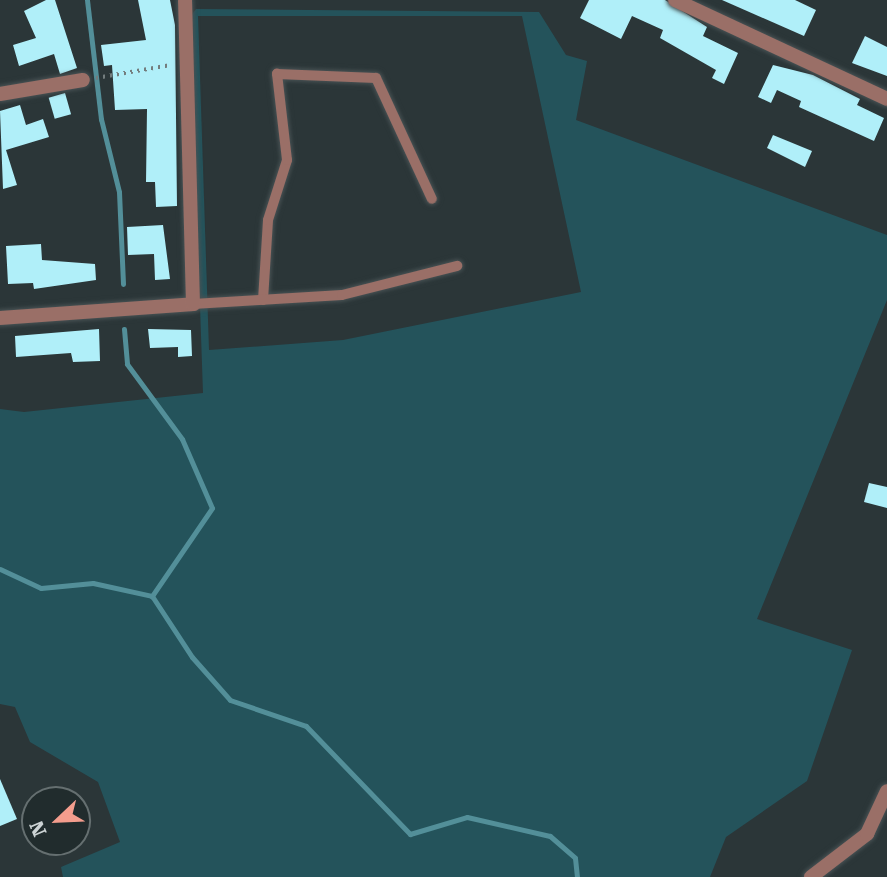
<!DOCTYPE html>
<style>
body{margin:0}
#map{position:relative;width:887px;height:877px;overflow:hidden;background:#2b3638;font-family:"Roboto Serif",serif}
div>[style]{position:absolute}
.green>*{inset:0;background:#24535b}
.stream>*{height:5px;margin:-2.5px;padding:0 2.5px;transform-origin:2.5px;border-radius:2.5px;background:#538f99}
.building>*{inset:0;background:#b0eff9;transform-origin:0 0}
.path>*{height:3.5px;margin-top:-1.75px;transform-origin:0;background:repeating-linear-gradient(90deg,#737d7e 0 2px,transparent 0 7px)}
.roads{filter:drop-shadow(0 0 2px #485254) drop-shadow(0 0 2px #485254)}
.service>*{height:10px;margin:-5px;padding:0 5px;transform-origin:5px;border-radius:5px;background:#9a6f67}
.minor>*{height:14px;margin:-7px;padding:0 7px;transform-origin:7px;border-radius:7px;background:#9a6f67}
span{translate:-50% -50%;white-space:nowrap;text-align:center;line-height:1.15;-webkit-text-stroke:7px #212c2d;paint-order:stroke}
.north{position:absolute;left:21px;top:786px;width:70px;height:70px;box-sizing:border-box;background:#212c2d;border:2px solid #656f70;border-radius:50%;rotate:247deg;font-size:19px;font-weight:700;line-height:28px;text-align:center;color:#ccd3d4}
.north::after{content:'';display:block;margin:auto;width:24px;height:32px;background:#f49d8d;clip-path:polygon(50% 0,100% 100%,50% 72%,0 100%)}
</style>
<div id="map">
<div class="green">
<div style="clip-path:polygon(evenodd,196px 9px,539px 12px,566px 55px,587px 61px,576px 120px,887px 235px,887px 300px,757px 619px,852px 650px,807px 781px,726px 837px,710px 877px,63px 877px,61px 867px,120px 842px,98px 782px,30px 742px,15px 707px,0 704px,0 409px,24px 412px,203px 393px,190px 17px,196px 9px,198px 16px,522px 16px,581px 292px,343px 340px,209px 350px,198px 16px)"></div>
</div>
<div class="stream">
<div style="left:87px;top:0;width:120px;rotate:83.3deg"></div>
<div style="left:101px;top:119px;width:75px;rotate:76.1deg"></div>
<div style="left:119px;top:192px;width:92px;rotate:87.5deg"></div>
<div style="left:124px;top:329px;width:35px;rotate:85deg"></div>
<div style="left:127px;top:364px;width:93px;rotate:53.7deg"></div>
<div style="left:182px;top:439px;width:75px;rotate:66.5deg"></div>
<div style="left:212px;top:508px;width:107px;rotate:124.3deg"></div>
<div style="left:0;top:569px;width:45px;rotate:24.9deg"></div>
<div style="left:41px;top:588px;width:52px;rotate:-5.5deg"></div>
<div style="left:93px;top:583px;width:60px;rotate:12.4deg"></div>
<div style="left:152px;top:596px;width:73px;rotate:56.7deg"></div>
<div style="left:192px;top:657px;width:57px;rotate:48.5deg"></div>
<div style="left:230px;top:700px;width:80px;rotate:18.9deg"></div>
<div style="left:306px;top:726px;width:150px;rotate:46.1deg"></div>
<div style="left:410px;top:834px;width:59px;rotate:-16.6deg"></div>
<div style="left:467px;top:817px;width:85px;rotate:12.9deg"></div>
<div style="left:550px;top:836px;width:33px;rotate:41deg"></div>
<div style="left:575px;top:858px;width:19px;rotate:84deg"></div>
</div>
<div class="building">
<div style="clip-path:polygon(46px 0,55px 0,77px 68px,60px 74px,54px 54px,19px 66px,13px 45px,36px 38px,24px 11px)"></div>
<div style="clip-path:polygon(138px 0,170px 0,175px 25px,177px 206px,156px 207px,155px 182px,146px 182px,147px 109px,115px 110px,112px 65px,104px 66px,101px 45px,146px 40px)"></div>
<div style="clip-path:polygon(589px 0,665px 0,707px 27px,703px 36px,738px 53px,724px 84px,712px 78px,716px 70px,660px 38px,663px 30px,632px 16px,621px 39px,580px 18px)"></div>
<div style="clip-path:polygon(722px 0,795px 0,816px 10px,804px 36px)"></div>
<div style="clip-path:polygon(865px 36px,887px 47px,887px 76px,852px 63px)"></div>
<div style="clip-path:polygon(773px 65px,813px 75px,860px 99px,857px 105px,884px 118px,874px 141px,799px 107px,801px 101px,777px 90px,771px 103px,758px 97px)"></div>
<div style="left:65px;top:93px;width:22px;height:17px;rotate:74deg"></div>
<div style="clip-path:polygon(20px 105px,26px 125px,43px 119px,49px 137px,6px 150px,17px 185px,3px 189px,0 111px)"></div>
<div style="clip-path:polygon(773px 135px,812px 151px,805px 167px,767px 148px)"></div>
<div style="clip-path:polygon(163px 225px,170px 279px,155px 280px,154px 254px,128px 255px,127px 227px)"></div>
<div style="clip-path:polygon(41px 244px,42px 260px,95px 264px,96px 280px,34px 289px,33px 283px,8px 284px,6px 246px)"></div>
<div style="clip-path:polygon(99px 329px,100px 361px,73px 362px,71px 353px,16px 357px,15px 336px)"></div>
<div style="clip-path:polygon(148px 329px,191px 330px,192px 356px,178px 357px,178px 347px,150px 348px)"></div>
<div style="clip-path:polygon(869px 483px,887px 487px,887px 508px,864px 502px)"></div>
<div style="clip-path:polygon(0 779px,17px 819px,0 826px)"></div>
</div>
<div class="path">
<div style="left:96px;top:78px;width:76px;rotate:-9.8deg"></div>
</div>
<div class="roads">
<div class="service">
<div style="left:263px;top:300px;width:80px;rotate:-86.4deg"></div>
<div style="left:268px;top:220px;width:63px;rotate:-72.4deg"></div>
<div style="left:287px;top:160px;width:87px;rotate:-96.6deg"></div>
<div style="left:277px;top:74px;width:99px;rotate:2.3deg"></div>
<div style="left:376px;top:78px;width:133px;rotate:65.2deg"></div>
<div style="left:193px;top:304px;width:149px;rotate:-3.5deg"></div>
<div style="left:342px;top:295px;width:119px;rotate:-14.2deg"></div>
</div>
<div class="minor">
<div style="left:675px;top:0;width:234px;rotate:25deg"></div>
<div style="left:0;top:94px;width:84px;rotate:-9.6deg"></div>
<div style="left:0;top:318px;width:194px;rotate:-4.1deg"></div>
<div style="left:193px;top:304px;width:304px;rotate:-91.5deg"></div>
<div style="left:811px;top:877px;width:71px;rotate:-37.5deg"></div>
<div style="left:867px;top:834px;width:47px;rotate:-65.1deg"></div>
</div>
</div>
<div class="north">N</div>
</div>
